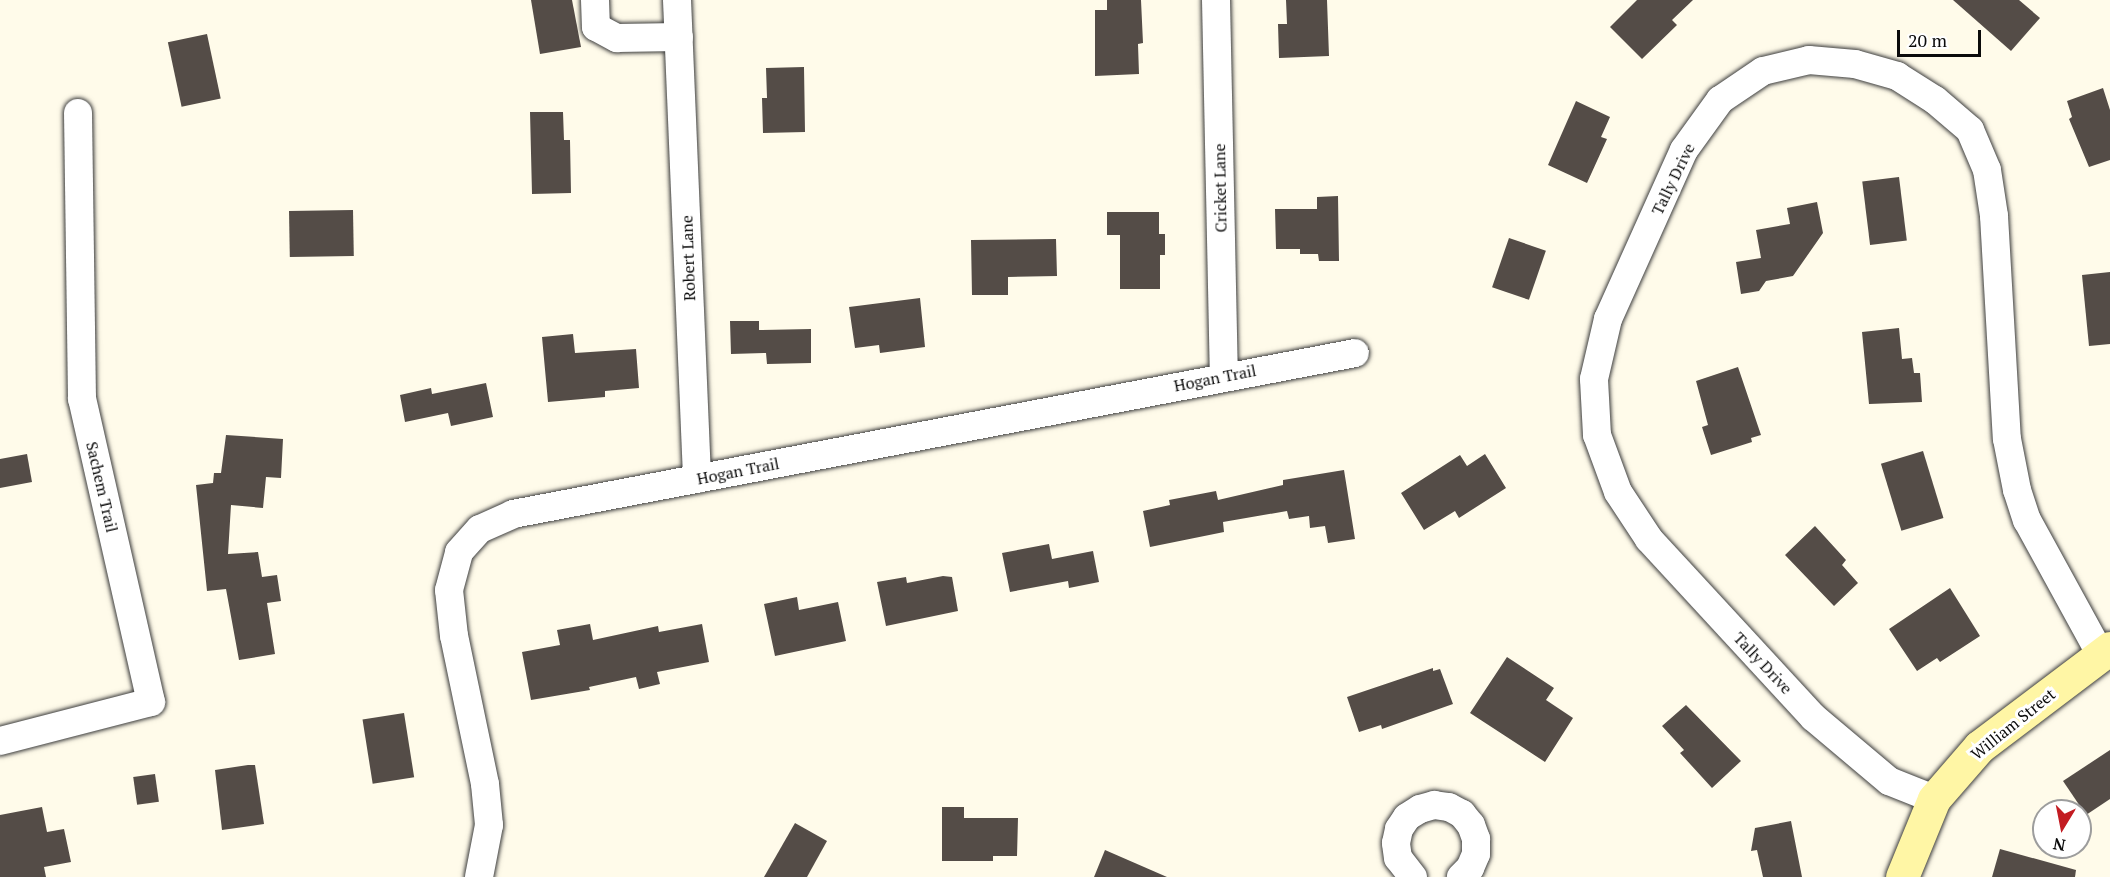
<!DOCTYPE html>
<style>
body{margin:0}
#map{position:relative;width:2110px;height:877px;overflow:hidden;background:#fffbea;font-family:"PT Serif",serif}
div>[style]{position:absolute}
.building>*{inset:0;background:#544c47;transform-origin:0 0}
.roads{filter:drop-shadow(0 0 2px #3e3e3e) drop-shadow(0 0 2px #3e3e3e)}
.street>*{height:28px;margin:-14px;padding:0 14px;transform-origin:14px;border-radius:14px;background:#fff}
.secondary>*{height:33px;margin:-16.5px;padding:0 16.5px;transform-origin:16.5px;border-radius:16.5px;background:#fff6a5}
span{translate:-50% -50%;white-space:nowrap;text-align:center;line-height:1.15;-webkit-text-stroke:6px #fff;paint-order:stroke}
.street-label{font-size:16px;color:#0b0b0b}
.north{position:absolute;left:2032px;top:799px;width:60px;height:60px;box-sizing:border-box;background:#fff;border:2px solid #9d9d9d;border-radius:50%;rotate:190deg;font-size:16px;font-weight:700;line-height:24px;text-align:center;color:#0b0b0b}
.north::after{content:'';display:block;margin:auto;width:21px;height:27px;background:#c31c22;clip-path:polygon(50% 0,100% 100%,50% 72%,0 100%)}
.scale{position:absolute;left:1897px;top:30px;width:84px;height:27px;box-sizing:border-box;border:3px solid #0b0b0b;border-top:0;padding-left:8px;font-size:18px;line-height:21px;white-space:nowrap;color:#0b0b0b;-webkit-text-stroke:4px #fff;paint-order:stroke}
</style>
<div id="map">
<div class="building">
<div style="clip-path:polygon(531px 0,572px 0,581px 47px,540px 54px)"></div>
<div style="clip-path:polygon(1107px 0,1141px 0,1143px 43px,1138px 44px,1139px 74px,1095px 76px,1095px 10px,1107px 10px)"></div>
<div style="clip-path:polygon(1286px 0,1327px 0,1329px 56px,1279px 58px,1278px 24px,1287px 24px)"></div>
<div style="clip-path:polygon(1637px 0,1693px 0,1672px 20px,1677px 25px,1642px 59px,1610px 27px)"></div>
<div style="clip-path:polygon(1953px 0,2019px 0,2040px 18px,2011px 51px)"></div>
<div style="left:207px;top:34px;width:66px;height:40px;rotate:78deg"></div>
<div style="clip-path:polygon(804px 67px,805px 132px,763px 133px,762px 98px,767px 98px,766px 68px)"></div>
<div style="clip-path:polygon(2103px 88px,2110px 110px,2110px 160px,2089px 167px,2069px 119px,2072px 117px,2067px 101px)"></div>
<div style="clip-path:polygon(1576px 101px,1610px 117px,1601px 137px,1607px 139px,1587px 183px,1548px 165px)"></div>
<div style="clip-path:polygon(530px 112px,563px 112px,564px 140px,570px 140px,571px 193px,532px 194px)"></div>
<div style="left:1899px;top:177px;width:64px;height:37px;rotate:83deg"></div>
<div style="clip-path:polygon(1338px 196px,1339px 261px,1319px 261px,1318px 254px,1300px 254px,1300px 249px,1276px 249px,1275px 209px,1317px 209px,1317px 197px)"></div>
<div style="clip-path:polygon(1817px 202px,1823px 233px,1793px 276px,1766px 281px,1759px 291px,1741px 294px,1736px 262px,1761px 258px,1756px 230px,1790px 224px,1787px 208px)"></div>
<div style="left:353px;top:210px;width:46px;height:64px;rotate:89deg"></div>
<div style="clip-path:polygon(1107px 212px,1159px 212px,1159px 234px,1165px 234px,1165px 255px,1160px 255px,1160px 289px,1120px 289px,1120px 235px,1107px 235px)"></div>
<div style="left:1509px;top:238px;width:39px;height:52px;rotate:19deg"></div>
<div style="clip-path:polygon(1056px 239px,1057px 276px,1008px 277px,1008px 295px,972px 295px,971px 240px)"></div>
<div style="clip-path:polygon(2110px 272px,2110px 344px,2089px 346px,2082px 275px)"></div>
<div style="clip-path:polygon(920px 298px,925px 347px,880px 353px,879px 345px,855px 348px,849px 307px)"></div>
<div style="clip-path:polygon(730px 321px,759px 321px,759px 330px,811px 329px,811px 363px,767px 364px,766px 353px,731px 354px)"></div>
<div style="clip-path:polygon(1899px 328px,1902px 359px,1912px 358px,1914px 373px,1920px 373px,1922px 402px,1869px 404px,1862px 332px)"></div>
<div style="clip-path:polygon(573px 334px,575px 353px,636px 349px,639px 388px,605px 391px,605px 397px,548px 402px,542px 337px)"></div>
<div style="clip-path:polygon(1738px 367px,1761px 435px,1751px 438px,1752px 442px,1711px 455px,1702px 427px,1708px 425px,1696px 381px)"></div>
<div style="clip-path:polygon(486px 383px,493px 417px,451px 426px,448px 413px,405px 422px,400px 395px,431px 388px,432px 394px)"></div>
<div style="clip-path:polygon(226px 435px,283px 439px,281px 478px,266px 477px,263px 508px,231px 505px,228px 554px,258px 552px,262px 577px,277px 575px,281px 601px,267px 603px,275px 654px,239px 660px,226px 589px,207px 591px,196px 485px,213px 483px,214px 473px,221px 473px)"></div>
<div style="left:1923px;top:451px;width:70px;height:44px;rotate:73deg"></div>
<div style="clip-path:polygon(27px 454px,32px 482px,0 488px,0 459px)"></div>
<div style="clip-path:polygon(1485px 454px,1506px 488px,1459px 518px,1455px 511px,1424px 530px,1401px 493px,1460px 455px,1467px 466px)"></div>
<div style="clip-path:polygon(1344px 470px,1355px 539px,1328px 543px,1325px 526px,1310px 528px,1309px 516px,1289px 519px,1287px 511px,1223px 522px,1224px 532px,1150px 547px,1143px 511px,1170px 505px,1169px 500px,1216px 491px,1218px 500px,1283px 485px,1283px 480px)"></div>
<div style="clip-path:polygon(1815px 526px,1846px 560px,1842px 565px,1858px 583px,1834px 606px,1785px 555px)"></div>
<div style="clip-path:polygon(1049px 544px,1052px 559px,1093px 551px,1099px 582px,1069px 588px,1068px 581px,1010px 592px,1002px 553px)"></div>
<div style="clip-path:polygon(943px 576px,952px 577px,958px 611px,886px 626px,877px 582px,906px 577px,907px 583px)"></div>
<div style="clip-path:polygon(1950px 588px,1980px 636px,1940px 662px,1937px 658px,1917px 671px,1889px 629px)"></div>
<div style="clip-path:polygon(797px 597px,799px 610px,838px 602px,846px 641px,775px 656px,764px 604px)"></div>
<div style="clip-path:polygon(590px 624px,593px 640px,658px 626px,659px 632px,702px 624px,709px 662px,657px 672px,660px 684px,639px 689px,636px 677px,589px 687px,590px 690px,531px 700px,522px 652px,560px 645px,557px 630px)"></div>
<div style="clip-path:polygon(1507px 657px,1554px 688px,1546px 700px,1573px 718px,1545px 762px,1470px 713px)"></div>
<div style="clip-path:polygon(1433px 668px,1433px 671px,1440px 669px,1453px 704px,1382px 729px,1381px 725px,1359px 732px,1347px 697px)"></div>
<div style="clip-path:polygon(1686px 705px,1741px 761px,1712px 788px,1680px 753px,1684px 750px,1662px 726px)"></div>
<div style="left:404px;top:713px;width:65px;height:42px;rotate:81deg"></div>
<div style="clip-path:polygon(2110px 750px,2110px 799px,2086px 815px,2063px 781px)"></div>
<div style="clip-path:polygon(248px 765px,255px 765px,264px 824px,222px 830px,215px 770px)"></div>
<div style="left:155px;top:774px;width:28px;height:22px;rotate:82deg"></div>
<div style="clip-path:polygon(42px 807px,47px 832px,64px 829px,71px 862px,44px 867px,46px 877px,0 877px,0 815px)"></div>
<div style="clip-path:polygon(942px 807px,964px 807px,964px 818px,1018px 818px,1017px 856px,993px 856px,993px 861px,942px 861px)"></div>
<div style="clip-path:polygon(1791px 821px,1802px 877px,1763px 877px,1757px 850px,1751px 851px,1755px 828px)"></div>
<div style="clip-path:polygon(795px 823px,827px 841px,807px 877px,764px 877px)"></div>
<div style="clip-path:polygon(2000px 849px,2076px 870px,2075px 877px,1992px 877px)"></div>
<div style="clip-path:polygon(1105px 850px,1167px 877px,1094px 877px)"></div>
</div>
<div class="roads">
<div class="street">
<div style="left:595px;top:0;width:27px;rotate:88deg"></div>
<div style="left:596px;top:27px;width:24px;rotate:28deg"></div>
<div style="left:617px;top:38px;width:62px;rotate:-0.9deg"></div>
<div style="left:677px;top:0;width:479px;rotate:87.6deg"></div>
<div style="left:1216px;top:0;width:376px;rotate:88.8deg"></div>
<div style="left:0;top:741px;width:156px;rotate:-14.5deg"></div>
<div style="left:151px;top:702px;width:311px;rotate:-102.8deg"></div>
<div style="left:82px;top:399px;width:286px;rotate:-90.8deg"></div>
<div style="left:1934px;top:799px;width:48px;rotate:-158.2deg"></div>
<div style="left:1889px;top:781px;width:99px;rotate:-139.9deg"></div>
<div style="left:1813px;top:717px;width:242px;rotate:-132.7deg"></div>
<div style="left:1649px;top:539px;width:56px;rotate:-123.4deg"></div>
<div style="left:1618px;top:492px;width:61px;rotate:-110.2deg"></div>
<div style="left:1597px;top:435px;width:56px;rotate:-93.1deg"></div>
<div style="left:1594px;top:379px;width:62px;rotate:-76.9deg"></div>
<div style="left:1608px;top:319px;width:185px;rotate:-65.8deg"></div>
<div style="left:1684px;top:150px;width:62px;rotate:-54.2deg"></div>
<div style="left:1720px;top:100px;width:52px;rotate:-34deg"></div>
<div style="left:1763px;top:71px;width:47px;rotate:-13.4deg"></div>
<div style="left:1809px;top:60px;width:46px;rotate:5deg"></div>
<div style="left:1855px;top:64px;width:44px;rotate:15.9deg"></div>
<div style="left:1897px;top:76px;width:45px;rotate:32.3deg"></div>
<div style="left:1935px;top:100px;width:46px;rotate:40.6deg"></div>
<div style="left:1970px;top:130px;width:43px;rotate:67deg"></div>
<div style="left:1987px;top:170px;width:47px;rotate:81.3deg"></div>
<div style="left:1994px;top:216px;width:223px;rotate:86.7deg"></div>
<div style="left:2007px;top:439px;width:52px;rotate:78.9deg"></div>
<div style="left:2017px;top:490px;width:32px;rotate:72deg"></div>
<div style="left:2027px;top:520px;width:154px;rotate:61.3deg"></div>
<div style="left:479px;top:877px;width:53px;rotate:-79.1deg"></div>
<div style="left:489px;top:825px;width:41px;rotate:-95.6deg"></div>
<div style="left:485px;top:784px;width:151px;rotate:-101.8deg"></div>
<div style="left:454px;top:636px;width:46px;rotate:-96.2deg"></div>
<div style="left:449px;top:590px;width:39px;rotate:-75deg"></div>
<div style="left:459px;top:552px;width:31px;rotate:-48deg"></div>
<div style="left:480px;top:529px;width:36px;rotate:-24deg"></div>
<div style="left:513px;top:514px;width:857px;rotate:-10.82deg"></div>
<div style="left:1413px;top:877px;width:24px;rotate:-128deg"></div>
<div style="left:1398px;top:858px;width:15px;rotate:-98deg"></div>
<div style="left:1396px;top:843px;width:14px;rotate:-78deg"></div>
<div style="left:1399px;top:829px;width:14px;rotate:-56deg"></div>
<div style="left:1407px;top:817px;width:15px;rotate:-32deg"></div>
<div style="left:1420px;top:809px;width:15px;rotate:-16deg"></div>
<div style="left:1434px;top:805px;width:15px;rotate:8deg"></div>
<div style="left:1449px;top:807px;width:15px;rotate:28deg"></div>
<div style="left:1462px;top:814px;width:14px;rotate:51deg"></div>
<div style="left:1471px;top:825px;width:15px;rotate:70deg"></div>
<div style="left:1476px;top:839px;width:15px;rotate:90deg"></div>
<div style="left:1476px;top:854px;width:15px;rotate:113deg"></div>
<div style="left:1470px;top:868px;width:13px;rotate:135deg"></div>
</div>
<div class="secondary">
<div style="left:1902px;top:877px;width:84px;rotate:-67.7deg"></div>
<div style="left:1934px;top:799px;width:69px;rotate:-49.1deg"></div>
<div style="left:1979px;top:747px;width:164px;rotate:-37.1deg"></div>
</div>
</div>
<div class="street-label">
<span style="left:1673px;top:179px;rotate:-64deg">Tally Drive</span>
<span style="left:1220px;top:188px;rotate:-91deg">Cricket Lane</span>
<span style="left:688px;top:258px;rotate:-92deg">Robert Lane</span>
<span style="left:1215px;top:378px;rotate:-11deg">Hogan Trail</span>
<span style="left:738px;top:471px;rotate:-11deg">Hogan Trail</span>
<span style="left:102px;top:487px;rotate:77deg">Sachem Trail</span>
<span style="left:1763px;top:663px;rotate:47deg">Tally Drive</span>
<span style="left:2013px;top:724px;rotate:-39deg">William Street</span>
</div>
<div class="north">N</div>
<div class="scale">20 m</div>
</div>
